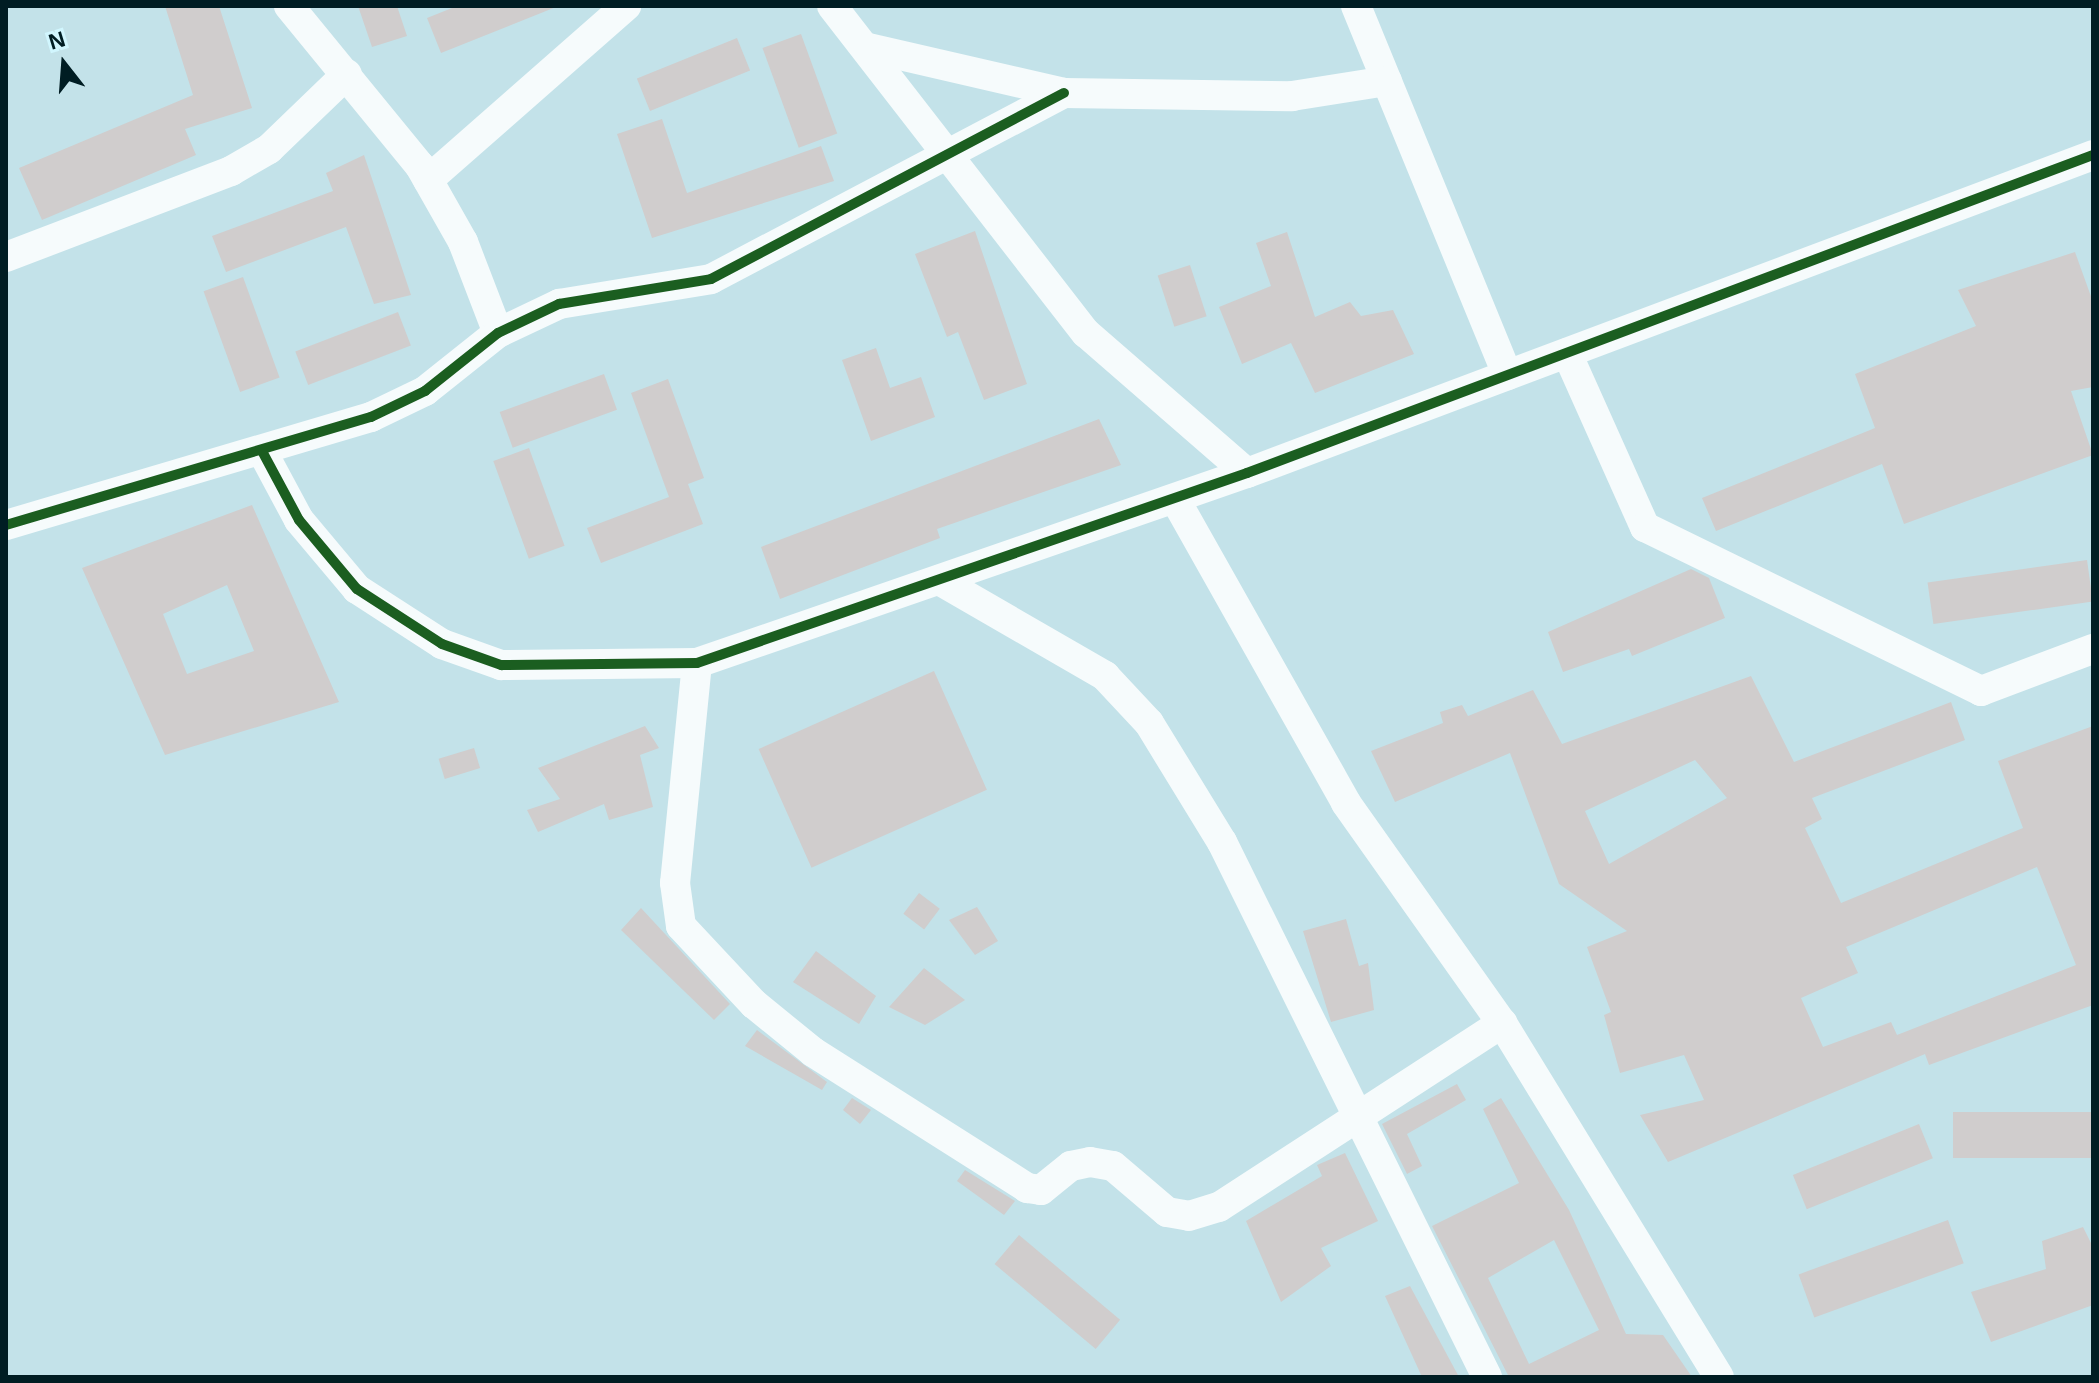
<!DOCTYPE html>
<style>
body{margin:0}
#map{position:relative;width:2099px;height:1383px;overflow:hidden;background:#c3e2e9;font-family:Helvetica,sans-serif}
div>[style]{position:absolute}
.building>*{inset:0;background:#d0cdcd;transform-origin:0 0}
.minor>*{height:30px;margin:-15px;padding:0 15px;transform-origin:15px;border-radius:15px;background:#f6fbfc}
.cycleway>*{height:10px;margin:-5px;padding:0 5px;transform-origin:5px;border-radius:5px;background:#1b5e20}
span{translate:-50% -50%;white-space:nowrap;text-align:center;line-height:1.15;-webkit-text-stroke:8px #d1f6fe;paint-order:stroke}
.frame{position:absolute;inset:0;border:8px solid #001d23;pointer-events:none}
.north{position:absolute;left:24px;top:24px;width:80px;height:80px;-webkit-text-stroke:6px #d1f6fe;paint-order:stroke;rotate:343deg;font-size:22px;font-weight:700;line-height:32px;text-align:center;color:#001d23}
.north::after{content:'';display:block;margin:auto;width:28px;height:36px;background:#001d23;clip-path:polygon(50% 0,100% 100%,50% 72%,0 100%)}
</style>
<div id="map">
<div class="building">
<div style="clip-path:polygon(165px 6px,219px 6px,252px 108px,185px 129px,196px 155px,42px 220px,19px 168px,193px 95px)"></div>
<div style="clip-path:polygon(358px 6px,397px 6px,407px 36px,372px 47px)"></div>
<div style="clip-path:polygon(457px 6px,556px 6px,556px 7px,441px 53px,427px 18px)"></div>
<div style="left:801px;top:34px;width:106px;height:41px;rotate:70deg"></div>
<div style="left:737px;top:38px;width:35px;height:108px;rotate:68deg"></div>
<div style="clip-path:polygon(662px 119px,687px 193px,821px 146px,834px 181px,652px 238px,617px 134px)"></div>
<div style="clip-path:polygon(364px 155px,411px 295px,374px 304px,346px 227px,226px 272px,212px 236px,333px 191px,326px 173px)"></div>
<div style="clip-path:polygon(975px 231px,1027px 384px,984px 400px,958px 332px,947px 337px,915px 254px)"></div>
<div style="clip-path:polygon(1287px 232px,1315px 317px,1350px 302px,1361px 316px,1393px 310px,1414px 354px,1315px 393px,1291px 343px,1242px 364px,1219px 307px,1271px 286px,1256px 243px)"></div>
<div style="clip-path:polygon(2075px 252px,2093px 302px,2093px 387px,2071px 391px,2093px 455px,1904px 524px,1882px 464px,1716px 531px,1702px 498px,1875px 428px,1855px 374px,1976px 326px,1958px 290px)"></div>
<div style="left:1190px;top:265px;width:54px;height:34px;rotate:72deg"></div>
<div style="left:243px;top:277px;width:107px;height:42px;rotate:70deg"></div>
<div style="left:398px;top:312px;width:36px;height:110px;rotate:69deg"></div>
<div style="clip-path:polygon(876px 348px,890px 388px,921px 377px,935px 417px,871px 441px,842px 360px)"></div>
<div style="left:604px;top:374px;width:38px;height:111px;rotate:70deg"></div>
<div style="clip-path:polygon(668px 379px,704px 478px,688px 484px,703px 524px,601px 563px,587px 528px,669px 497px,631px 393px)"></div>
<div style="clip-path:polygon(1099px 419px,1121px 465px,937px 529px,940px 538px,780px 599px,761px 547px)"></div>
<div style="left:529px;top:448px;width:104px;height:38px;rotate:70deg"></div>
<div style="clip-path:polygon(evenodd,252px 505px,339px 702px,165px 755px,82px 568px,252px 505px,227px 585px,254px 651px,187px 674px,163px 614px,227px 585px)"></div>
<div style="left:2087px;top:560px;width:42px;height:161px;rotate:82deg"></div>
<div style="clip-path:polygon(1691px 569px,1709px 578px,1725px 618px,1632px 656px,1629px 649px,1563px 672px,1548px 632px)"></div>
<div style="left:934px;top:671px;width:130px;height:192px;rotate:66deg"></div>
<div style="clip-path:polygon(evenodd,1751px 676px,1794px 762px,1951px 702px,1965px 740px,1812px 798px,1822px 819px,1805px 828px,1841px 903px,2023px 828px,1998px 761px,2093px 726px,2093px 1005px,1929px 1065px,1925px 1054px,1668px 1162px,1640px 1115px,1704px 1100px,1684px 1055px,1620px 1073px,1604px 1015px,1611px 1012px,1587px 947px,1627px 931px,1559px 884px,1510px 753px,1395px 802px,1371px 751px,1443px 723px,1440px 712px,1462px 705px,1468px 716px,1533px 690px,1562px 744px,1751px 676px,1695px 760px,1727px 798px,1609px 864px,1585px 811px,1695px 760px,1751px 676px,2037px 867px,2076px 965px,1897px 1035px,1891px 1022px,1823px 1047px,1801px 998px,1858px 973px,1846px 947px,2037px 867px)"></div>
<div style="clip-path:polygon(645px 726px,659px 748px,640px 755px,653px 807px,609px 820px,604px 804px,538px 832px,527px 810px,560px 799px,538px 768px)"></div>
<div style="left:474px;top:748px;width:21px;height:37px;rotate:73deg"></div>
<div style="left:919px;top:893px;width:26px;height:26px;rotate:37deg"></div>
<div style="clip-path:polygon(977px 907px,998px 941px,975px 955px,949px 920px)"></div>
<div style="clip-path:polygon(641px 908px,730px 1004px,714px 1020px,621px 930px)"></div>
<div style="clip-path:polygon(1346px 919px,1359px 966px,1368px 963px,1374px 1010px,1331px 1022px,1303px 931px)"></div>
<div style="clip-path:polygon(816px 951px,876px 996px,859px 1024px,793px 982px)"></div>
<div style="clip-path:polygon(924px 968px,965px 1000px,925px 1025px,889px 1007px)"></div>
<div style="clip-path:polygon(757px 1030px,827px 1082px,822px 1090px,745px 1046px)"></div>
<div style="clip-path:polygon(1457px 1084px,1466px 1100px,1407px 1134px,1422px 1166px,1407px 1174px,1382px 1124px)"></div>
<div style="clip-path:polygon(852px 1098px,871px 1110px,860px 1124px,843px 1110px)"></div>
<div style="clip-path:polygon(evenodd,1501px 1098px,1569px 1210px,1626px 1334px,1663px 1335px,1692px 1377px,1509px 1377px,1432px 1226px,1519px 1183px,1483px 1109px,1501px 1098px,1554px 1240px,1599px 1330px,1529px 1364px,1488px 1278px,1554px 1240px)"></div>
<div style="left:2093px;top:1112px;width:46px;height:140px;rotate:90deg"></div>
<div style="left:1919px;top:1124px;width:37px;height:136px;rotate:68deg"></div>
<div style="clip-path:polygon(1345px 1153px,1378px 1221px,1321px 1248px,1331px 1266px,1281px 1302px,1246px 1221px,1322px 1176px,1317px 1165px)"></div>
<div style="clip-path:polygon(965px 1170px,1015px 1201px,1004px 1215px,957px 1181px)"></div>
<div style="left:1948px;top:1220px;width:46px;height:159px;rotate:70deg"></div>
<div style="clip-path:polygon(2083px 1227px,2093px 1247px,2093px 1305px,1991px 1342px,1971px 1292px,2046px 1269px,2042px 1241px)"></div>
<div style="left:1019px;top:1235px;width:132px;height:38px;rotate:40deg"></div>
<div style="clip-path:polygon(1410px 1286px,1459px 1377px,1422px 1377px,1385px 1296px)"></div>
</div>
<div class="minor">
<div style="left:289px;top:6px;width:207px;rotate:50.7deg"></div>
<div style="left:420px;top:166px;width:87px;rotate:60.5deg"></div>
<div style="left:463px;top:242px;width:97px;rotate:69deg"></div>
<div style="left:832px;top:6px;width:414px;rotate:52.2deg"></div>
<div style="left:1086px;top:333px;width:213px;rotate:41deg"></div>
<div style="left:1356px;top:6px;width:399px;rotate:67.7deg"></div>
<div style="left:869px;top:48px;width:200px;rotate:13deg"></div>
<div style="left:1064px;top:93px;width:228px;rotate:0.8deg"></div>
<div style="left:1292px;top:96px;width:96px;rotate:-9deg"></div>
<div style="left:428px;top:180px;width:264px;rotate:-41.3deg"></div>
<div style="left:6px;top:257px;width:241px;rotate:-20.9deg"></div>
<div style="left:231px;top:171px;width:44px;rotate:-30.1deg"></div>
<div style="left:269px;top:149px;width:108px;rotate:-43.9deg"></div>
<div style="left:1567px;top:353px;width:191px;rotate:65.9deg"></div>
<div style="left:1645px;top:527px;width:374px;rotate:26deg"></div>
<div style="left:1981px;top:691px;width:120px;rotate:-20.6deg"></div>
<div style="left:262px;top:451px;width:78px;rotate:61.8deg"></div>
<div style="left:299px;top:520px;width:90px;rotate:50deg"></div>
<div style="left:357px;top:589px;width:101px;rotate:32.9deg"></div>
<div style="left:442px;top:644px;width:63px;rotate:19.6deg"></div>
<div style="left:501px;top:665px;width:196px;rotate:-0.6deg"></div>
<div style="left:697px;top:663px;width:582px;rotate:-19.06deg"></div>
<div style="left:1247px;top:473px;width:904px;rotate:-20.6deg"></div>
<div style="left:1175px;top:499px;width:349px;rotate:60.6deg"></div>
<div style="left:1346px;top:803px;width:270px;rotate:54.7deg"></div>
<div style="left:1502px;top:1023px;width:415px;rotate:58.5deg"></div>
<div style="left:6px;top:525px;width:381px;rotate:-16.5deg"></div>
<div style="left:371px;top:417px;width:60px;rotate:-25.7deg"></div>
<div style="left:425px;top:391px;width:93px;rotate:-38.5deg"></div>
<div style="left:498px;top:333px;width:68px;rotate:-25.4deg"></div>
<div style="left:559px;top:304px;width:154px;rotate:-9.3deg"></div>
<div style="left:711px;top:279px;width:399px;rotate:-27.8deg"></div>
<div style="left:939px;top:580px;width:192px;rotate:30deg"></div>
<div style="left:1105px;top:676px;width:64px;rotate:46.9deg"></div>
<div style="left:1149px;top:723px;width:140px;rotate:58.5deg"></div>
<div style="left:1222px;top:842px;width:597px;rotate:63.65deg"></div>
<div style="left:697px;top:663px;width:221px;rotate:95.7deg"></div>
<div style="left:675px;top:883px;width:43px;rotate:82.1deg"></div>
<div style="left:681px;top:926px;width:107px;rotate:46.9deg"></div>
<div style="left:754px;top:1004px;width:76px;rotate:39.1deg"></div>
<div style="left:813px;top:1052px;width:254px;rotate:32.4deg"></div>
<div style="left:1027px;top:1188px;width:14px;rotate:8deg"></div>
<div style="left:1041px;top:1190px;width:38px;rotate:-39deg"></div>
<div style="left:1071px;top:1166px;width:19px;rotate:-12deg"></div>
<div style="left:1090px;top:1162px;width:23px;rotate:10deg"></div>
<div style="left:1113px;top:1166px;width:71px;rotate:40.4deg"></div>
<div style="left:1167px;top:1212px;width:22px;rotate:10deg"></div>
<div style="left:1189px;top:1216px;width:31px;rotate:-17deg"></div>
<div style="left:1219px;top:1207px;width:338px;rotate:-33deg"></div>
</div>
<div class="cycleway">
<div style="left:262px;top:451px;width:78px;rotate:61.8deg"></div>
<div style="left:299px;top:520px;width:90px;rotate:50deg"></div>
<div style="left:357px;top:589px;width:101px;rotate:32.9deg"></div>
<div style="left:442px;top:644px;width:63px;rotate:19.6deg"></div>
<div style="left:501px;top:665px;width:196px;rotate:-0.6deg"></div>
<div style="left:697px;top:663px;width:582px;rotate:-19.06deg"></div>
<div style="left:1247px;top:473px;width:904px;rotate:-20.6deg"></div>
<div style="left:6px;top:525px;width:381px;rotate:-16.5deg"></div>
<div style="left:371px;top:417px;width:60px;rotate:-25.7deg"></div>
<div style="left:425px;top:391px;width:93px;rotate:-38.5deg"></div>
<div style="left:498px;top:333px;width:68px;rotate:-25.4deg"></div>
<div style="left:559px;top:304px;width:154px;rotate:-9.3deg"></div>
<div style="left:711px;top:279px;width:399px;rotate:-27.8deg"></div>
</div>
<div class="frame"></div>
<div class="north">N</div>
</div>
